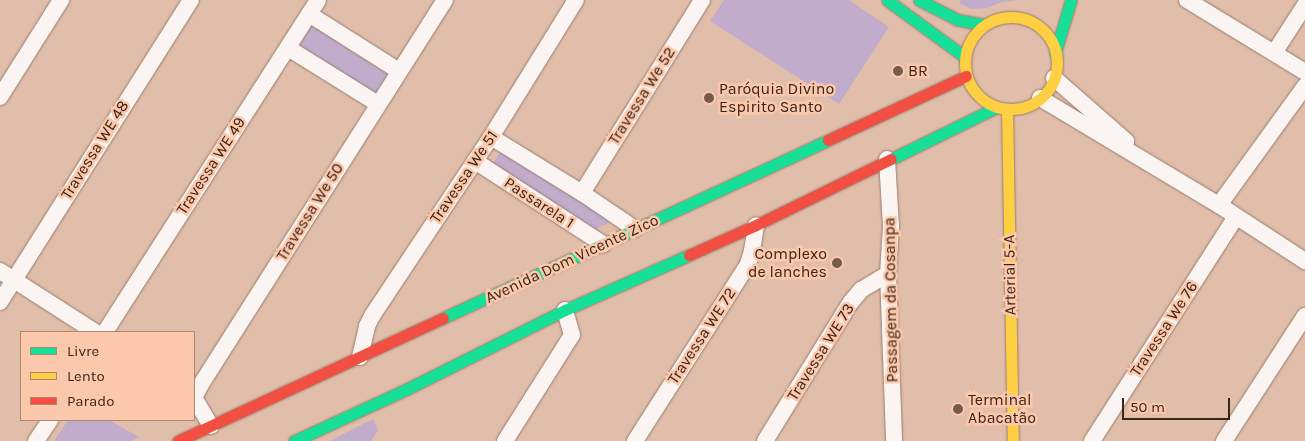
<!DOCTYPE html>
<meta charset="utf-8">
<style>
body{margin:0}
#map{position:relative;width:1305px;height:441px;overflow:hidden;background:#e1beaa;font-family:Karla,sans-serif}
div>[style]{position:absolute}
.green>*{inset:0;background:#c2accc;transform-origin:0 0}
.roads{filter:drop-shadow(0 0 1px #977d6d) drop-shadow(0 0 1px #977d6d)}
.street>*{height:16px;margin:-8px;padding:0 8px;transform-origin:8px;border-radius:8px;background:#faf5f2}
.fast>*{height:11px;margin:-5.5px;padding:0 5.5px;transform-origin:5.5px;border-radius:5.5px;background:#16e098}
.slow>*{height:11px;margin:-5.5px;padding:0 5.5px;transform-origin:5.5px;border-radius:5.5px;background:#ffcf43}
.slow>.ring{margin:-5.5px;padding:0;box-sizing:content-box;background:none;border:11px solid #ffcf43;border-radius:50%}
.jam>*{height:11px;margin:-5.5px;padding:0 5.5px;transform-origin:5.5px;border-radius:5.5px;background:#f24e42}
.dots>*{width:14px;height:14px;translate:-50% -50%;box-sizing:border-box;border:2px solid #fbc8ac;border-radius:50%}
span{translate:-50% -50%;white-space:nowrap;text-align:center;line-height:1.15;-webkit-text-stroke:5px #fbc8ac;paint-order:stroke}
.poi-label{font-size:16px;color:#3c2416}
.left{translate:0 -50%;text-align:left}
.right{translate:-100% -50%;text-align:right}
.street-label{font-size:16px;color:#3c2416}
.legend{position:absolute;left:20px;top:331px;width:175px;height:90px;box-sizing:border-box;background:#fbc8ac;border:1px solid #af8670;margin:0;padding:6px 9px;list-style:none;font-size:15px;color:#3c2416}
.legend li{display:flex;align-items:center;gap:10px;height:25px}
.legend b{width:25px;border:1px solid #af8670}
.scale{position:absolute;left:1122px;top:398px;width:108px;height:22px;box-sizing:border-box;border:2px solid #3c2416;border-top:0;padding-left:6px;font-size:15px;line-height:18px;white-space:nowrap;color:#3c2416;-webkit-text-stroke:4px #fbc8ac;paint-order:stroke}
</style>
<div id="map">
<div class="green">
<div style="clip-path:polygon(724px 0,849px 0,889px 27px,839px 104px,710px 21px)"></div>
<div style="clip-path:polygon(961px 0,1018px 0,1002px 2px,987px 8px,971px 9px,959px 3px)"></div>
<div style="left:310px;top:24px;width:93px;height:23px;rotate:33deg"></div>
<div style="clip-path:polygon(504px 147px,612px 221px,593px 230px,492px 165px)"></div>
<div style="clip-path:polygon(373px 419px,378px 430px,371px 441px,329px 441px)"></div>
<div style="clip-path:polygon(68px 420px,109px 420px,139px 437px,131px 441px,54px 441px)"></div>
</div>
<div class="roads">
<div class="street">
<div style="left:1187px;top:0;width:138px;rotate:31.4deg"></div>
<div style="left:309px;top:14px;width:107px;rotate:32.3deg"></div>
<div style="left:288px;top:48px;width:106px;rotate:31.9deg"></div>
<div style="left:1274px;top:53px;width:57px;rotate:-57.1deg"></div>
<div style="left:1054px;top:78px;width:96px;rotate:41.2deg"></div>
<div style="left:0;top:97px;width:115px;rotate:-57.8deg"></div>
<div style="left:1040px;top:98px;width:209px;rotate:30.9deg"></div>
<div style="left:1219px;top:205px;width:103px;rotate:33.1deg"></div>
<div style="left:491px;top:137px;width:107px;rotate:31.6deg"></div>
<div style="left:582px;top:193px;width:64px;rotate:34.2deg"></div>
<div style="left:887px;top:159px;width:67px;rotate:86.6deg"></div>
<div style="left:891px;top:226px;width:48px;rotate:93.6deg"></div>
<div style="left:888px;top:274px;width:167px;rotate:87.9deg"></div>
<div style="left:475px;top:161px;width:153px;rotate:33deg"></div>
<div style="left:582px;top:193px;width:227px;rotate:-58.1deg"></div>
<div style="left:1219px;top:205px;width:147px;rotate:-54.1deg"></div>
<div style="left:0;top:271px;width:113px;rotate:32.7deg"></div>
<div style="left:0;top:302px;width:357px;rotate:-57.7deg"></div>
<div style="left:105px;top:332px;width:394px;rotate:-57.3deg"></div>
<div style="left:360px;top:357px;width:32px;rotate:-77deg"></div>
<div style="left:367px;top:326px;width:11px;rotate:-63deg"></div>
<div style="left:372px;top:316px;width:215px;rotate:-56.4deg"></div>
<div style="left:491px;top:137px;width:161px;rotate:-58.2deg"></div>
<div style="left:211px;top:426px;width:33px;rotate:-121deg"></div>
<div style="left:194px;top:398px;width:13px;rotate:-63deg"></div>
<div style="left:200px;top:386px;width:457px;rotate:-57.6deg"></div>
<div style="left:36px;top:441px;width:25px;rotate:-56deg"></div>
<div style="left:505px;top:441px;width:125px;rotate:-57.7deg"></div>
<div style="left:572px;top:335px;width:26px;rotate:-106deg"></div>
<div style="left:635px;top:441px;width:210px;rotate:-57.4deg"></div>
<div style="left:748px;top:264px;width:14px;rotate:-73deg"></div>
<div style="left:752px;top:251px;width:26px;rotate:-81deg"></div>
<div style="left:765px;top:441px;width:163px;rotate:-58.3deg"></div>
<div style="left:851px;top:302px;width:16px;rotate:-50deg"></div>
<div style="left:861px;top:290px;width:31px;rotate:-31deg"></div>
<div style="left:1092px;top:441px;width:266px;rotate:-57.3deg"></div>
<div style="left:1224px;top:441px;width:149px;rotate:-57.1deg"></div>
</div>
<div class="fast">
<div style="left:887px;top:0;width:97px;rotate:36.2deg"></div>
<div style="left:919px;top:0;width:44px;rotate:27.1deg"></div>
<div style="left:958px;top:20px;width:27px;rotate:10deg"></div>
<div style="left:1055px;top:53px;width:55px;rotate:-73.2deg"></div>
<div style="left:891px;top:159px;width:118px;rotate:-26.1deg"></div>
<div style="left:443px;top:318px;width:424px;rotate:-24.8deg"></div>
<div style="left:294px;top:441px;width:122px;rotate:-24.7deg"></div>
<div style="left:405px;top:390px;width:179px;rotate:-26.6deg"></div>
<div style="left:565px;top:310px;width:136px;rotate:-23.9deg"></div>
</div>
<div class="slow">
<div class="ring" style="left:965px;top:17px;width:81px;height:81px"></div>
<div style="left:1007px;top:109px;width:332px;rotate:89deg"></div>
</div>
<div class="jam">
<div style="left:828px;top:140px;width:152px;rotate:-24.9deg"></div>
<div style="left:689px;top:255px;width:73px;rotate:-24.1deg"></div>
<div style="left:756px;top:225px;width:150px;rotate:-26.1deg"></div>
<div style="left:178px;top:441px;width:292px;rotate:-24.9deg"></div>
</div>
</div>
<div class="dots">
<div style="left:898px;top:71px;background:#765a4a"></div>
<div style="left:709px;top:98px;background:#765a4a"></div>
<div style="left:837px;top:263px;background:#765a4a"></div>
<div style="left:958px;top:409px;background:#765a4a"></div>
</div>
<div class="poi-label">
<span class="left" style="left:908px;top:71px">BR</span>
<span class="left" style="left:719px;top:98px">Paróquia Divino<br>Espirito Santo</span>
<span class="right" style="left:827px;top:263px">Complexo<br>de lanches</span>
<span class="left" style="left:968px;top:409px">Terminal<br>Abacatão</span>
</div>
<div class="street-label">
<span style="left:642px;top:96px;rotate:-58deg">Travessa We 52</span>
<span style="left:95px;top:150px;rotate:-58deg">Travessa WE 48</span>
<span style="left:211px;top:166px;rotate:-57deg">Travessa WE 49</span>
<span style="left:464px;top:177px;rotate:-56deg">Travessa We 51</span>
<span style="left:539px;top:203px;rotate:33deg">Passarela 1</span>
<span style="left:310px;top:212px;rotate:-58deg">Travessa We 50</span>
<span style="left:572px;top:259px;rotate:-25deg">Avenida Dom Vicente Zico</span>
<span style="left:1010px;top:275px;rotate:-91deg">Arterial 5-A</span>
<span style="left:891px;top:300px;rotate:-91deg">Passagem da Cosanpa</span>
<span style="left:1164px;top:329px;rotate:-57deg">Travessa We 76</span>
<span style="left:702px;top:336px;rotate:-57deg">Travessa WE 72</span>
<span style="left:821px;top:352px;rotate:-58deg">Travessa WE 73</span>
</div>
<ul class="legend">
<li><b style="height:6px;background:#16e098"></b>Livre</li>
<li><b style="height:6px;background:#ffcf43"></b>Lento</li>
<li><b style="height:6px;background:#f24e42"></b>Parado</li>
</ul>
<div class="scale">50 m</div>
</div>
